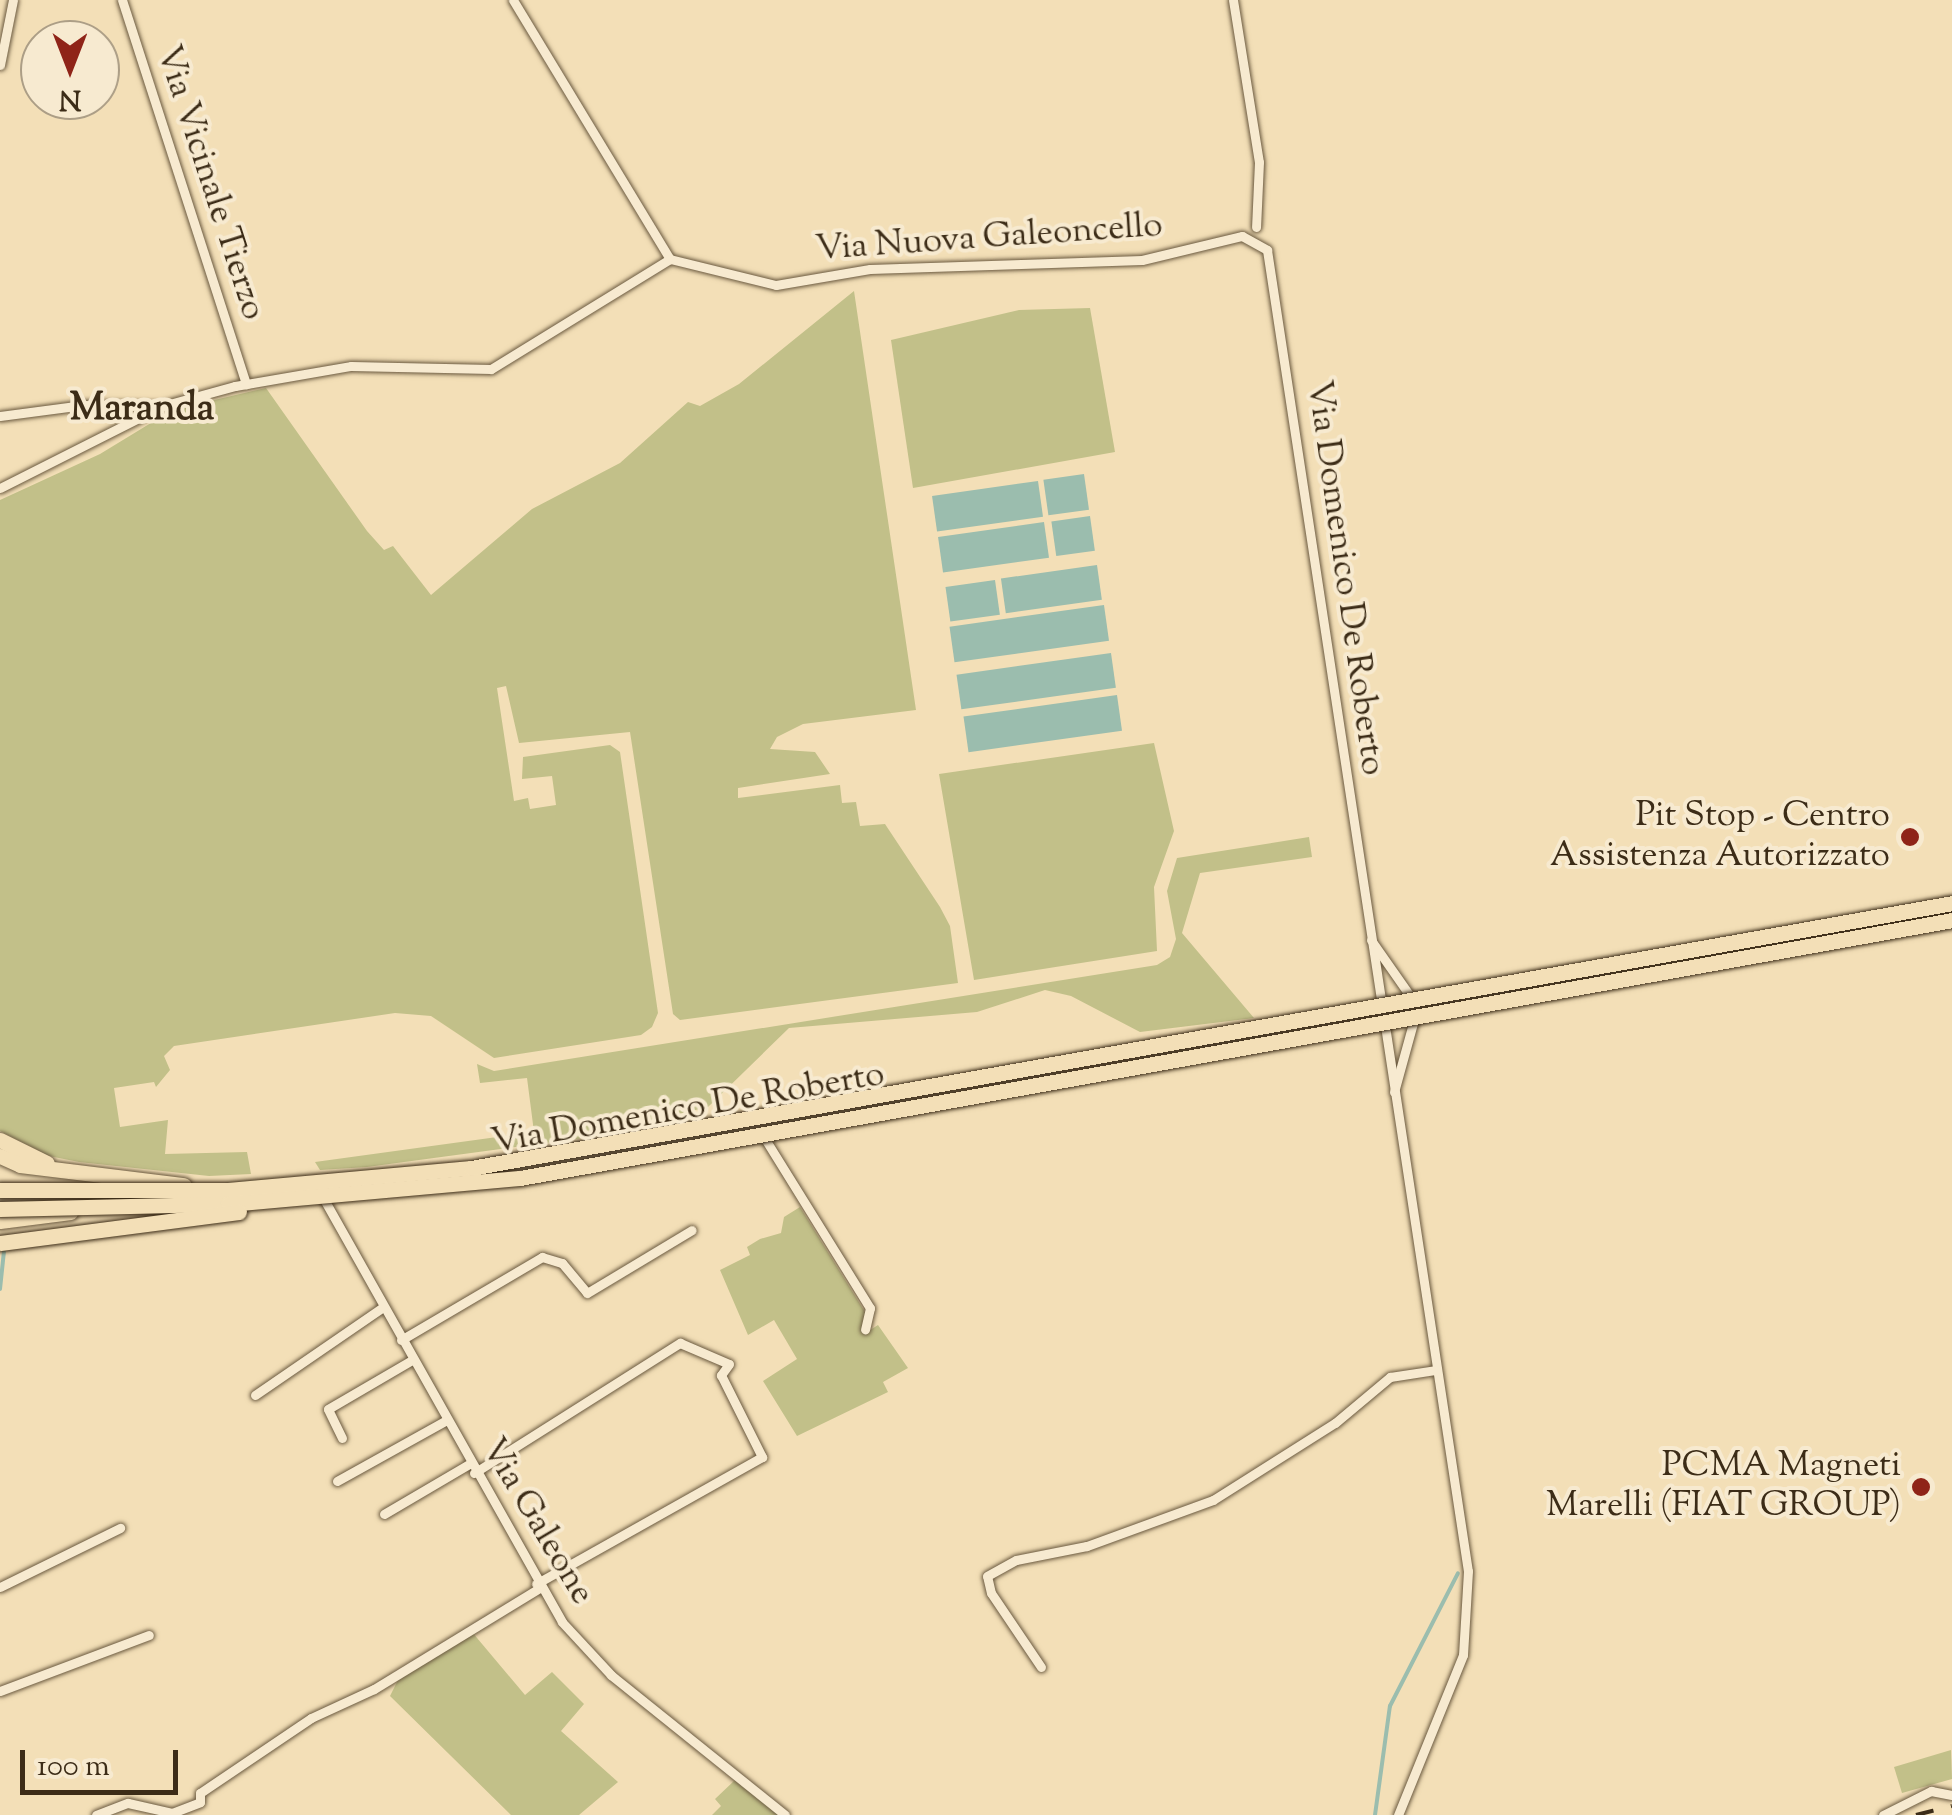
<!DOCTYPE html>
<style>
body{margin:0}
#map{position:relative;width:1952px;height:1815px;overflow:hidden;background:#f3dfb7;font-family:"Sorts Mill Goudy",serif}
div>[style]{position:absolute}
.green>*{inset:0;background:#c2c089}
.water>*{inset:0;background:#9bbdae;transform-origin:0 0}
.stream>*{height:4px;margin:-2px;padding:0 2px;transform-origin:2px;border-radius:2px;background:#9bbdae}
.roads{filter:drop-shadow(0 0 2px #6a593f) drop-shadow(0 0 2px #6a593f)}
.street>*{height:9px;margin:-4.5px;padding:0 4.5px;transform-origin:4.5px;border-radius:4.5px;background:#f7ead0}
.highway>*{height:15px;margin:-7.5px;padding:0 7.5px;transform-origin:7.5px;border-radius:7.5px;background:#f3dfb7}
.rail>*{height:4px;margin-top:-2px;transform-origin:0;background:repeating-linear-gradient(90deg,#3c2c17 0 18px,transparent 0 36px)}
.bridges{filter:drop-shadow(0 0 2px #3c2c17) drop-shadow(0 0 2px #3c2c17)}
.highway-bridge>*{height:15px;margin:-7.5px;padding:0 7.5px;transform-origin:7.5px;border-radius:7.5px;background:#f3dfb7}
.dots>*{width:28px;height:28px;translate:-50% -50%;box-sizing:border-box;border:5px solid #f7ead0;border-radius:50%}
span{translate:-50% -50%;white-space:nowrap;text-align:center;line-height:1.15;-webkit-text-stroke:8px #f7ead0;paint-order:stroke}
.street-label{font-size:35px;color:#3c2c17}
.poi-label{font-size:35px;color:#3c2c17}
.right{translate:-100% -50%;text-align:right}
.neighbourhood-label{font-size:38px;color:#3c2c17;font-weight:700}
.north{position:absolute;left:20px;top:20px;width:100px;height:100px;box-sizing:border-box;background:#f7ead0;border:2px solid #ac9e86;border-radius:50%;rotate:180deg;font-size:28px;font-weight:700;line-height:40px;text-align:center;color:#3c2c17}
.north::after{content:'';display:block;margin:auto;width:35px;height:45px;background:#8f2418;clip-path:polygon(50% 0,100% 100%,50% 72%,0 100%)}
.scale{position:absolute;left:20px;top:1750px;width:158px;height:45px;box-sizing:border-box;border:5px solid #3c2c17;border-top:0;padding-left:12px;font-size:30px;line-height:35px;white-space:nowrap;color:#3c2c17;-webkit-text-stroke:8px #f7ead0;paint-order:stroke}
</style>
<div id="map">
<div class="green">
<div style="clip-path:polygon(854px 291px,916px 710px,803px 724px,777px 737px,770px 749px,815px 752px,830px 774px,738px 788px,738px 798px,840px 785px,842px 803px,856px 802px,860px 826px,885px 824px,940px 907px,950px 926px,958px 983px,680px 1020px,673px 1014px,630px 732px,519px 743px,506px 686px,497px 688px,514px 801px,528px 798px,530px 809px,556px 805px,552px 776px,522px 779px,523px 757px,610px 745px,620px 752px,658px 1013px,652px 1027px,641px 1035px,494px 1058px,431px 1016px,395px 1013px,174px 1046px,164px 1056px,170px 1070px,156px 1087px,154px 1082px,114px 1088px,120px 1127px,168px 1120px,165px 1154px,247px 1152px,251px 1174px,209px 1176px,79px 1162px,49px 1156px,0 1131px,0 500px,100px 454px,164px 415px,172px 422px,180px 418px,180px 408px,266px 388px,367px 531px,384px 550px,393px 546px,431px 595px,532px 509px,620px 463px,688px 402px,700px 406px,739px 384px)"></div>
<div style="clip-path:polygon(1090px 308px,1115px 452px,913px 488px,891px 340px,1019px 310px)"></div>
<div style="clip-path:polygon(1154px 743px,1174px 831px,1154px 887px,1157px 951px,974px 980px,939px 774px)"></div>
<div style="clip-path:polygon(1309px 837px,1312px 857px,1200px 873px,1182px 933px,1254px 1018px,1140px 1032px,1071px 996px,1045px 990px,977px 1012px,789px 1028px,708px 1107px,633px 1125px,628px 1132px,367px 1167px,320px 1170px,315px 1162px,534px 1132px,527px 1078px,480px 1083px,477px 1064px,494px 1071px,1157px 965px,1170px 957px,1176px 939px,1167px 891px,1177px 858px)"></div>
<div style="clip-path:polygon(800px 1207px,865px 1312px,864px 1334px,878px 1325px,908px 1368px,883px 1382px,888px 1392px,797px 1436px,763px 1381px,797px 1359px,774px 1320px,748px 1335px,720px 1270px,750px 1255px,747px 1247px,760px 1239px,781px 1233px,784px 1217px)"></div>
<div style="clip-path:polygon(472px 1632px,525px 1695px,552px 1672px,584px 1704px,561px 1731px,618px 1782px,579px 1815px,511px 1815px,390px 1696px,399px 1678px)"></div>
<div style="clip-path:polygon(1951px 1750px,1952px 1779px,1902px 1793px,1894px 1767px)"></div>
<div style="clip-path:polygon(735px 1780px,780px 1815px,712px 1815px,721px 1806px,715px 1799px)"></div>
</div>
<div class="water">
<div style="left:1084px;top:474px;width:36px;height:41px;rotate:82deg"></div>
<div style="left:1038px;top:481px;width:36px;height:107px;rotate:82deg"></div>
<div style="left:1090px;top:516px;width:35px;height:39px;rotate:82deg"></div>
<div style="left:1044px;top:522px;width:36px;height:107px;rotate:82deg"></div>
<div style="left:1097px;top:565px;width:35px;height:97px;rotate:82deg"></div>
<div style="left:995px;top:580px;width:35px;height:50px;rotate:82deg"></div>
<div style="left:1104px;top:605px;width:36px;height:156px;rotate:82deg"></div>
<div style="left:1111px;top:653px;width:35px;height:156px;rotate:82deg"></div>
<div style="left:1117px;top:695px;width:36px;height:155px;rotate:82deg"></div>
</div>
<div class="stream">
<div style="left:0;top:1289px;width:37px;rotate:-84deg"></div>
<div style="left:1375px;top:1815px;width:110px;rotate:-82.2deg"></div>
<div style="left:1390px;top:1706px;width:149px;rotate:-62.9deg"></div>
</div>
<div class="roads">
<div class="street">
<div style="left:122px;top:0;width:404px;rotate:72.1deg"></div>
<div style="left:513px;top:0;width:303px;rotate:58.8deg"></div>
<div style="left:1233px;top:0;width:164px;rotate:80.9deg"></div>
<div style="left:1259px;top:162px;width:65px;rotate:92.6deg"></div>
<div style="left:0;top:65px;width:66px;rotate:-78.7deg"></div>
<div style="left:670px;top:259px;width:109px;rotate:13.8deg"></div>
<div style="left:776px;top:285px;width:95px;rotate:-9.7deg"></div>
<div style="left:870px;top:269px;width:272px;rotate:-1.9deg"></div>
<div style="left:1142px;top:260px;width:103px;rotate:-13.5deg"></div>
<div style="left:1242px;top:236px;width:29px;rotate:29deg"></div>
<div style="left:1267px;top:250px;width:1336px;rotate:81.35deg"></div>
<div style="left:1468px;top:1571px;width:84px;rotate:93.4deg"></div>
<div style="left:1463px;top:1655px;width:173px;rotate:112.1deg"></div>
<div style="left:0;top:416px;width:84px;rotate:-7.5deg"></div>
<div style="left:83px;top:405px;width:76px;rotate:0.8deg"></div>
<div style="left:0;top:488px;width:182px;rotate:-26.8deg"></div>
<div style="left:162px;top:406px;width:76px;rotate:-15.3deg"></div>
<div style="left:235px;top:386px;width:118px;rotate:-9.8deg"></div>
<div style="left:351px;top:366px;width:140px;rotate:1.2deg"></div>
<div style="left:491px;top:369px;width:210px;rotate:-31.6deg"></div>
<div style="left:1371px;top:940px;width:73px;rotate:55deg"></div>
<div style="left:1394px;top:1092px;width:79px;rotate:-74.6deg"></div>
<div style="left:762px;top:1134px;width:205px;rotate:58.2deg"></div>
<div style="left:870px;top:1308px;width:22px;rotate:103deg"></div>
<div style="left:477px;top:1174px;width:1299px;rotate:-10.02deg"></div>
<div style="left:321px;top:1194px;width:491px;rotate:60.6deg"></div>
<div style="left:562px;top:1622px;width:72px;rotate:47.2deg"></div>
<div style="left:611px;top:1675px;width:223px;rotate:38.8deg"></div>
<div style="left:0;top:1198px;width:102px;rotate:1.1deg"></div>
<div style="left:401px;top:1340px;width:164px;rotate:-30.5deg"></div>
<div style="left:542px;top:1257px;width:21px;rotate:17deg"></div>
<div style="left:562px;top:1263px;width:39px;rotate:50deg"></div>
<div style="left:587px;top:1293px;width:122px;rotate:-31deg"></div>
<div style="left:255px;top:1395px;width:155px;rotate:-34.5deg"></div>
<div style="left:342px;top:1438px;width:32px;rotate:-116deg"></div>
<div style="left:328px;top:1409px;width:97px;rotate:-30.3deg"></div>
<div style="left:474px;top:1473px;width:244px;rotate:-32.3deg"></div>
<div style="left:680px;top:1343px;width:53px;rotate:23.2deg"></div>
<div style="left:729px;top:1364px;width:14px;rotate:126deg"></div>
<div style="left:721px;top:1375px;width:92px;rotate:63.4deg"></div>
<div style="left:762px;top:1457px;width:259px;rotate:150.7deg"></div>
<div style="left:337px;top:1481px;width:124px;rotate:-29.1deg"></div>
<div style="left:384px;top:1514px;width:99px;rotate:-30.5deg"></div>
<div style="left:0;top:1587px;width:134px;rotate:-26.2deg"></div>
<div style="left:1041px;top:1667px;width:89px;rotate:-124deg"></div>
<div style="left:991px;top:1593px;width:17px;rotate:-103deg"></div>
<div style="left:987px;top:1576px;width:33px;rotate:-29deg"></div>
<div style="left:1016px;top:1560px;width:72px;rotate:-11.2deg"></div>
<div style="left:1087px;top:1546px;width:134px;rotate:-20.1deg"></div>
<div style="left:1213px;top:1500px;width:144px;rotate:-32.3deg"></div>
<div style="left:1335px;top:1423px;width:72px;rotate:-39.9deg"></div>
<div style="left:1390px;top:1377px;width:47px;rotate:-8.7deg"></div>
<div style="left:0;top:1691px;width:159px;rotate:-20.6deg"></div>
<div style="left:96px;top:1815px;width:34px;rotate:-21deg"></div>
<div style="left:128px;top:1803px;width:45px;rotate:12.8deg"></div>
<div style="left:172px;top:1813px;width:30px;rotate:-21deg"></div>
<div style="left:200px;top:1802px;width:9px;rotate:-90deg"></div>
<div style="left:200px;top:1793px;width:134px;rotate:-34deg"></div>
<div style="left:311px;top:1718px;width:69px;rotate:-24.7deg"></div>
<div style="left:374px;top:1689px;width:192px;rotate:-31.4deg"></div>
<div style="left:1883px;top:1815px;width:54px;rotate:-26.6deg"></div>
<div style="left:1931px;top:1791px;width:21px;rotate:11deg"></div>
</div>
<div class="highway">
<div style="left:0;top:1140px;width:52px;rotate:26.1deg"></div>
<div style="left:0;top:1156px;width:22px;rotate:24deg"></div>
<div style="left:20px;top:1165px;width:165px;rotate:7deg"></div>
<div style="left:0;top:1221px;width:71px;rotate:-7.3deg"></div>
</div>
</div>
<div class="rail">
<div style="left:1916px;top:1815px;width:37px;rotate:-14deg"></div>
</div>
<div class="bridges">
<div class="highway-bridge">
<div style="left:0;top:1190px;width:228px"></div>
<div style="left:228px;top:1190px;width:244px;rotate:-5.2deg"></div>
<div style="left:471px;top:1168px;width:1505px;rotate:-10.14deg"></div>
<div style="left:0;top:1209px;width:228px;rotate:-1.3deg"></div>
<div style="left:228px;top:1204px;width:293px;rotate:-5.1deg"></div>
<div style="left:520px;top:1178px;width:1455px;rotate:-10.21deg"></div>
<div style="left:0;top:1243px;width:241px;rotate:-7.4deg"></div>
</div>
</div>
<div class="dots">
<div style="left:1910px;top:837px;background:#8f2418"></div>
<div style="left:1921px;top:1487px;background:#8f2418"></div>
</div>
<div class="street-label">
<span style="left:209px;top:183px;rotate:72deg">Via Vicinale Tierzo</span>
<span style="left:989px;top:239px;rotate:-4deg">Via Nuova Galeoncello</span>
<span style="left:1344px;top:578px;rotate:82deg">Via Domenico De Roberto</span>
<span style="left:688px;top:1110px;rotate:-10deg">Via Domenico De Roberto</span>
<span style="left:536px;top:1522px;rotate:59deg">Via Galeone</span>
</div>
<div class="poi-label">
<span class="right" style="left:1890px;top:837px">Pit Stop - Centro<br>Assistenza Autorizzato</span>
<span class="right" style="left:1901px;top:1487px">PCMA Magneti<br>Marelli (FIAT GROUP)</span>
</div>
<div class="neighbourhood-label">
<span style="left:142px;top:411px">Maranda</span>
</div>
<div class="north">N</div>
<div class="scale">100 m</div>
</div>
